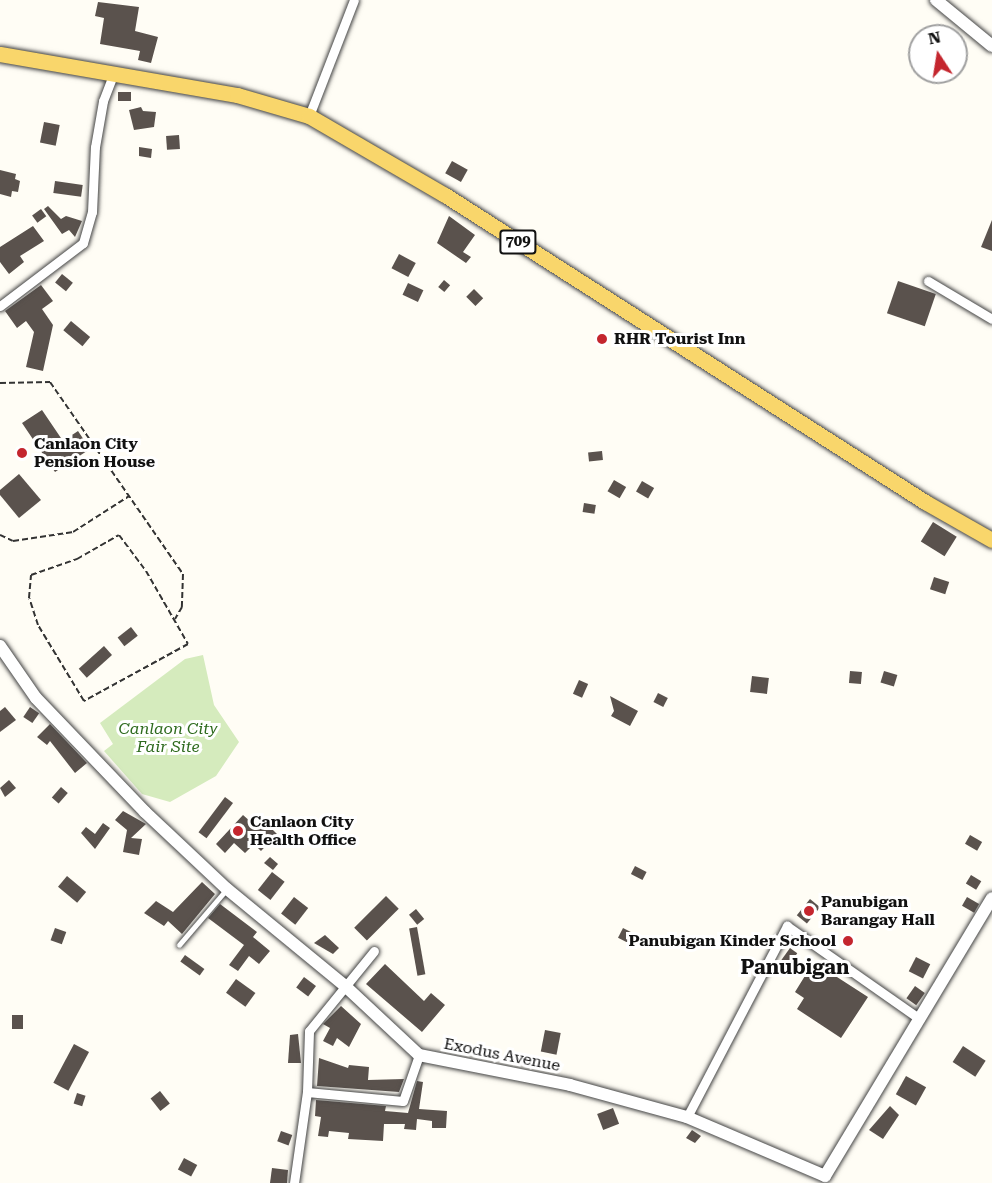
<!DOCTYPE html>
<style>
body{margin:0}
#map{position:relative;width:992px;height:1183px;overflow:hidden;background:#fffdf5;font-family:"Roboto Serif",serif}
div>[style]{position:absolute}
.green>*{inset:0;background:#d5ebbd}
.building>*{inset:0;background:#5a524d;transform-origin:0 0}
.path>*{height:2px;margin-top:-1px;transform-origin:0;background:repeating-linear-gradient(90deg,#333 0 6px,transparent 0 9px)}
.roads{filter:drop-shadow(0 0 2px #444) drop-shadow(0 0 2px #444)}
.service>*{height:4.5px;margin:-2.25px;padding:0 2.25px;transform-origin:2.25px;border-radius:2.25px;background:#fff}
.minor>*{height:9px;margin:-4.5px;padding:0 4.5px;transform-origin:4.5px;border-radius:4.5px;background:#fff}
.tertiary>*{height:12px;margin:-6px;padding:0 6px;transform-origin:6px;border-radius:6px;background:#fff}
.primary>*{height:15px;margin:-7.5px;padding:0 7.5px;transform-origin:7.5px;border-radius:7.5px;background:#f9d66b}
.dots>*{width:16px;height:16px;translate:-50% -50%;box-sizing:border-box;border:3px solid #fff;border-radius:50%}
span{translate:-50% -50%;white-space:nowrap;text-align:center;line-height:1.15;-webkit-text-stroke:6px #fff;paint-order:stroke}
.shield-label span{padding:2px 4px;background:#fff;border:2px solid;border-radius:4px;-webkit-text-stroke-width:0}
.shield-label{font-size:15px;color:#111;font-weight:700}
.poi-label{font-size:16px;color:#111;font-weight:700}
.left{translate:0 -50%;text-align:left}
.right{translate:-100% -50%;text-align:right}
.park-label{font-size:16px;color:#2f6b1f;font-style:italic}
.street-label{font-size:16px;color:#111}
.quarter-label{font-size:20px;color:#111;font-weight:700}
.north{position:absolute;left:908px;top:24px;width:60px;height:60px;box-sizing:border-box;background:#fff;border:2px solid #a0a0a0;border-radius:50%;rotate:348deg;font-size:16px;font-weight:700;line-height:24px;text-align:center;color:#111}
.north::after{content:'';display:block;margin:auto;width:21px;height:27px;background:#c4262e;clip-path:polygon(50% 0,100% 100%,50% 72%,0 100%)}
</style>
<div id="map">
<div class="green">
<div style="clip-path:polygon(203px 655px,214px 705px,239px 742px,216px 776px,170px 802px,142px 794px,104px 751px,113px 744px,100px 723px,185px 659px)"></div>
</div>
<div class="building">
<div style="clip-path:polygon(98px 2px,139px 7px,135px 31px,158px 37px,151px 63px,138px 60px,140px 51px,100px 44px,104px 18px,95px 16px)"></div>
<div style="left:131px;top:92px;width:9px;height:13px;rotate:90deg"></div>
<div style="clip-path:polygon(141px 107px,143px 111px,156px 112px,154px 127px,134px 130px,129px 110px)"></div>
<div style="left:44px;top:122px;width:16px;height:21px;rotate:11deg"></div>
<div style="left:179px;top:135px;width:14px;height:13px;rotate:86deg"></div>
<div style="clip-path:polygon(139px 147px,152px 149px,151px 158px,139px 156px)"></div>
<div style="left:452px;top:161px;width:18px;height:14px;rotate:29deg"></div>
<div style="clip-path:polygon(0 170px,16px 174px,15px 179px,20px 181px,18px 192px,12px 191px,11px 197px,0 194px)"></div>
<div style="left:55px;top:181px;width:28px;height:12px;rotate:8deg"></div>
<div style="clip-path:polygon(48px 206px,61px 219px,66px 216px,82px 221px,75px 237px,69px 230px,62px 234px,44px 209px)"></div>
<div style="left:41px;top:209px;width:9px;height:11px;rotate:54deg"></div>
<div style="clip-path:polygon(449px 216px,475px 235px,463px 252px,471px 257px,466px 263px,437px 243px)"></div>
<div style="clip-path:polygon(992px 220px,992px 251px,981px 247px)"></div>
<div style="clip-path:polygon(33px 226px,44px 241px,20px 256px,24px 262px,9px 274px,0 262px,0 247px)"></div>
<div style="left:399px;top:254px;width:19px;height:16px;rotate:28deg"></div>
<div style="left:62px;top:274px;width:14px;height:11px;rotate:39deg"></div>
<div style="left:444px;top:280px;width:8px;height:9px;rotate:40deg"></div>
<div style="left:898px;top:281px;width:40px;height:34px;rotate:19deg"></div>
<div style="left:408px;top:283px;width:17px;height:13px;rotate:25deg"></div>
<div style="clip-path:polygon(41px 285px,53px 301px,42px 309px,53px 325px,43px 371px,26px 367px,34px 332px,26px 321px,17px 328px,5px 311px)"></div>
<div style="left:474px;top:289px;width:13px;height:11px;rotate:45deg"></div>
<div style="left:71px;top:321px;width:25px;height:12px;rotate:40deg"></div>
<div style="clip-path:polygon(42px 410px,63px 441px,78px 431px,90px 449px,55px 472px,22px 423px)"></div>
<div style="left:602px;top:451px;width:9px;height:14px;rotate:84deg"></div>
<div style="clip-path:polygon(19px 474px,41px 500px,19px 518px,0 495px,0 490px)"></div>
<div style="left:614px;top:480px;width:14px;height:13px;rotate:30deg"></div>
<div style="left:642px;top:481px;width:14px;height:12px;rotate:30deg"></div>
<div style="left:584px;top:503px;width:12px;height:9px;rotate:9deg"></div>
<div style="left:933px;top:522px;width:28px;height:23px;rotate:32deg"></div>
<div style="left:934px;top:577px;width:16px;height:13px;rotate:18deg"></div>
<div style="left:131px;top:627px;width:11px;height:17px;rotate:52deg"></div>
<div style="left:104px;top:646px;width:12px;height:34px;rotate:48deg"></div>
<div style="left:850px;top:671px;width:12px;height:12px;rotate:5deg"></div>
<div style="left:884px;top:671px;width:14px;height:12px;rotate:17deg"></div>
<div style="left:752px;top:676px;width:17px;height:16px;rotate:7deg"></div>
<div style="left:579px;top:680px;width:10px;height:15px;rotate:24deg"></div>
<div style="left:658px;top:693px;width:11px;height:10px;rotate:27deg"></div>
<div style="clip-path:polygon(610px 696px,638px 711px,630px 726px,611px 716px,614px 711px)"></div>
<div style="clip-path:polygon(5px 707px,16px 720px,0 732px,0 711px)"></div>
<div style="left:30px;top:707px;width:11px;height:12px;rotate:34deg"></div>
<div style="clip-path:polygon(50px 724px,87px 763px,75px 773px,50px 741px,47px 745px,37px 737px)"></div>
<div style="clip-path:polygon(9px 780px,16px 788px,5px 797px,0 788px)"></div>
<div style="left:61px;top:787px;width:9px;height:14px;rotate:41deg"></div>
<div style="left:225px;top:797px;width:10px;height:44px;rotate:37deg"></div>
<div style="clip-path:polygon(123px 811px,146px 824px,131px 838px,142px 839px,139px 855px,123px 852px,127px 830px,115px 820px)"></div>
<div style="clip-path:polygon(243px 815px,259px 829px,266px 823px,277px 834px,261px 851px,254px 844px,245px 853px,234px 843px,225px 853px,216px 844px)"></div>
<div style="clip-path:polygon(103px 823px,110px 828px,95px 849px,81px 833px,86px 827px,95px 834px)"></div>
<div style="left:970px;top:835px;width:14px;height:10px;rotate:30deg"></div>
<div style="clip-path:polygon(270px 857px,278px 864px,273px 870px,264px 863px)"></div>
<div style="left:635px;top:866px;width:13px;height:9px;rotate:27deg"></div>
<div style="left:272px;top:872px;width:16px;height:23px;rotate:38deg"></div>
<div style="left:971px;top:875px;width:12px;height:10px;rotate:31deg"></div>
<div style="left:67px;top:876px;width:25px;height:14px;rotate:40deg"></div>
<div style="clip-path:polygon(202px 882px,215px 894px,182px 934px,168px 921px,164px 926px,144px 913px,156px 901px,173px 912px)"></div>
<div style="left:386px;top:896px;width:18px;height:45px;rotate:45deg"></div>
<div style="left:294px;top:897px;width:18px;height:21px;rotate:38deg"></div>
<div style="left:967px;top:897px;width:14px;height:10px;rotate:30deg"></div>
<div style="left:810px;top:899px;width:13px;height:21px;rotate:39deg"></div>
<div style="clip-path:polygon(220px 904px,257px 932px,253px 937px,270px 951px,259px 964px,249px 956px,238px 971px,229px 965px,244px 945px,208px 918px)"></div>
<div style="left:416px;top:909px;width:13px;height:9px;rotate:51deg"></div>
<div style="left:417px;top:927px;width:48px;height:8px;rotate:80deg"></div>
<div style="left:55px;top:928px;width:12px;height:13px;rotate:20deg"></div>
<div style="left:623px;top:928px;width:11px;height:11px;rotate:27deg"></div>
<div style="clip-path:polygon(325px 935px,339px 948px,333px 954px,314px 943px)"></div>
<div style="left:790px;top:948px;width:9px;height:15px;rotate:36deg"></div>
<div style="left:185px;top:955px;width:24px;height:8px;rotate:36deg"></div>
<div style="left:916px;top:957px;width:16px;height:16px;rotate:27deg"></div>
<div style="clip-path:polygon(385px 964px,424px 1001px,431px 993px,445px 1005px,422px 1032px,366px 984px)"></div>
<div style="clip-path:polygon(823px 968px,868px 997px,841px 1038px,797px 1009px,804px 998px,795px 992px,808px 971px,817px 977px)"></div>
<div style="left:304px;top:977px;width:15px;height:13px;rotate:37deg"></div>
<div style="left:236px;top:979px;width:24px;height:17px;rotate:36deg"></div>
<div style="left:915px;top:986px;width:12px;height:15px;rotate:35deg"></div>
<div style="clip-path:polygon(341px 1006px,361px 1024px,349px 1047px,337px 1038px,333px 1046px,323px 1041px,330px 1028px,323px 1024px)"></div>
<div style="left:12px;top:1015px;width:11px;height:14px"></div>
<div style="left:545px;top:1030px;width:16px;height:22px;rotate:11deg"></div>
<div style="clip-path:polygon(298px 1034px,301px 1063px,288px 1063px,290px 1035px)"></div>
<div style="left:74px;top:1044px;width:17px;height:44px;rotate:28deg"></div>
<div style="left:963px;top:1046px;width:27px;height:19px;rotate:33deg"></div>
<div style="clip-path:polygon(319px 1058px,348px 1068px,349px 1065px,369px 1067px,368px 1080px,404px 1079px,399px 1092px,317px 1086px)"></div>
<div style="left:906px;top:1076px;width:23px;height:21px;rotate:29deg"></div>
<div style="clip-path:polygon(417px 1081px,423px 1082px,419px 1109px,447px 1111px,446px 1128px,432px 1128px,432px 1121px,417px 1119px,416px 1130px,404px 1129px,405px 1124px,384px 1124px,383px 1141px,348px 1139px,349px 1133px,329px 1131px,328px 1137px,318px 1136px,321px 1117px,315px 1116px,316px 1100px,386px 1106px,385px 1111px,408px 1113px)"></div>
<div style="left:160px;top:1091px;width:16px;height:12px;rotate:52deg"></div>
<div style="left:77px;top:1093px;width:9px;height:11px;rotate:18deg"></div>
<div style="clip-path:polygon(890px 1106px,899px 1115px,883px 1139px,869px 1130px)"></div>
<div style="left:613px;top:1108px;width:17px;height:17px;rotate:69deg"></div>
<div style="clip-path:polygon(692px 1130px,701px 1136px,695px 1143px,686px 1138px)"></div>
<div style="left:281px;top:1131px;width:12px;height:11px;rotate:20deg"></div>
<div style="left:184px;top:1158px;width:15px;height:13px;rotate:28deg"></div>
<div style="clip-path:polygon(272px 1168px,288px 1170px,287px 1183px,270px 1183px)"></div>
</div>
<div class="path">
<div style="left:0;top:383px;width:50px;rotate:-1.1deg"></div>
<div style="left:50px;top:382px;width:234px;rotate:55.3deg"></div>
<div style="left:183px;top:574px;width:33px;rotate:92deg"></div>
<div style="left:182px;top:607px;width:14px;rotate:120deg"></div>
<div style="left:0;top:535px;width:14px;rotate:25deg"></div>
<div style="left:13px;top:541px;width:61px;rotate:-8.5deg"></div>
<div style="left:73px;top:532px;width:67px;rotate:-32.7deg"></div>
<div style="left:119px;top:535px;width:45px;rotate:53.1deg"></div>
<div style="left:146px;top:571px;width:84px;rotate:60.1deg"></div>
<div style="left:188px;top:644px;width:119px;rotate:151.3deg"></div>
<div style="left:84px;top:701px;width:89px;rotate:-121.2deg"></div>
<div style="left:38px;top:625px;width:28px;rotate:-108deg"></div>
<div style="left:29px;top:598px;width:23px;rotate:-85deg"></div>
<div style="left:31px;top:575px;width:49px;rotate:-19.2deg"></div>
<div style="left:77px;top:559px;width:48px;rotate:-29.7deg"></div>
</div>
<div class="roads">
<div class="service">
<div style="left:179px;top:945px;width:72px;rotate:-49.5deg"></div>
</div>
<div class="minor">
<div style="left:309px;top:116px;width:124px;rotate:-68.8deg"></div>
<div style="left:928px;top:281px;width:74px;rotate:30.7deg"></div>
<div style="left:0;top:306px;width:104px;rotate:-37.2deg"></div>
<div style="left:83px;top:243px;width:32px;rotate:-74deg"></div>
<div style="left:92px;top:212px;width:65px;rotate:-87.4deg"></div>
<div style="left:95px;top:147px;width:47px;rotate:-80.1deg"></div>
<div style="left:103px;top:101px;width:31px;rotate:-69deg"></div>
<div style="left:307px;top:1092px;width:96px;rotate:5.4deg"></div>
<div style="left:403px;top:1101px;width:49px;rotate:-70.8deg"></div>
<div style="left:687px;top:1117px;width:216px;rotate:-62.4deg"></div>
<div style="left:787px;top:926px;width:162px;rotate:35deg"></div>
<div style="left:294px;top:1183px;width:92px;rotate:-81.9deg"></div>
<div style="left:307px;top:1092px;width:61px;rotate:-88.1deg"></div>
<div style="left:309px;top:1031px;width:103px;rotate:-50.9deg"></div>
</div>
<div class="tertiary">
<div style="left:936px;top:0;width:72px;rotate:39.4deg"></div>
<div style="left:0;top:646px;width:63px;rotate:55.3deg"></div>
<div style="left:36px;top:698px;width:158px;rotate:46.3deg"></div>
<div style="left:145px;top:812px;width:112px;rotate:43.2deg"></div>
<div style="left:227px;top:889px;width:151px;rotate:39.4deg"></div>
<div style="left:344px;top:985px;width:103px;rotate:43deg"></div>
<div style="left:419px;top:1055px;width:154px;rotate:11.2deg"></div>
<div style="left:570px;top:1085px;width:121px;rotate:15.3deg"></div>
<div style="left:687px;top:1117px;width:150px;rotate:23.1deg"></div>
<div style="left:825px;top:1176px;width:324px;rotate:-59deg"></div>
</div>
<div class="primary">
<div style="left:0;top:54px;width:241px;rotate:9.8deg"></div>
<div style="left:237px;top:95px;width:75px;rotate:16.3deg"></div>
<div style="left:309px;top:116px;width:157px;rotate:30.2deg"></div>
<div style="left:445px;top:195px;width:570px;rotate:32.6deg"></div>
<div style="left:925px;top:502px;width:77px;rotate:29.6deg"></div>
</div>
</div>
<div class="dots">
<div style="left:602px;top:339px;background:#c4262e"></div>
<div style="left:22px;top:453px;background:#c4262e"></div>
<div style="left:238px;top:831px;background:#c4262e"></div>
<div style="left:809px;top:911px;background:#c4262e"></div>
<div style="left:848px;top:941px;background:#c4262e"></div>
</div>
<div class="shield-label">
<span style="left:518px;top:242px">709</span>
</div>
<div class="poi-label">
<span class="left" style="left:614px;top:339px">RHR Tourist Inn</span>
<span class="left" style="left:34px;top:453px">Canlaon City<br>Pension House</span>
<span class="left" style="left:250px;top:831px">Canlaon City<br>Health Office</span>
<span class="left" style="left:821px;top:911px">Panubigan<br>Barangay Hall</span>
<span class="right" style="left:836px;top:941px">Panubigan Kinder School</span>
</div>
<div class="park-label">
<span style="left:168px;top:738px">Canlaon City<br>Fair Site</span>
</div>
<div class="street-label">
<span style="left:502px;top:1055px;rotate:11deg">Exodus Avenue</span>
</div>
<div class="quarter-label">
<span style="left:795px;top:967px">Panubigan</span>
</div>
<div class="north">N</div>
</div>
